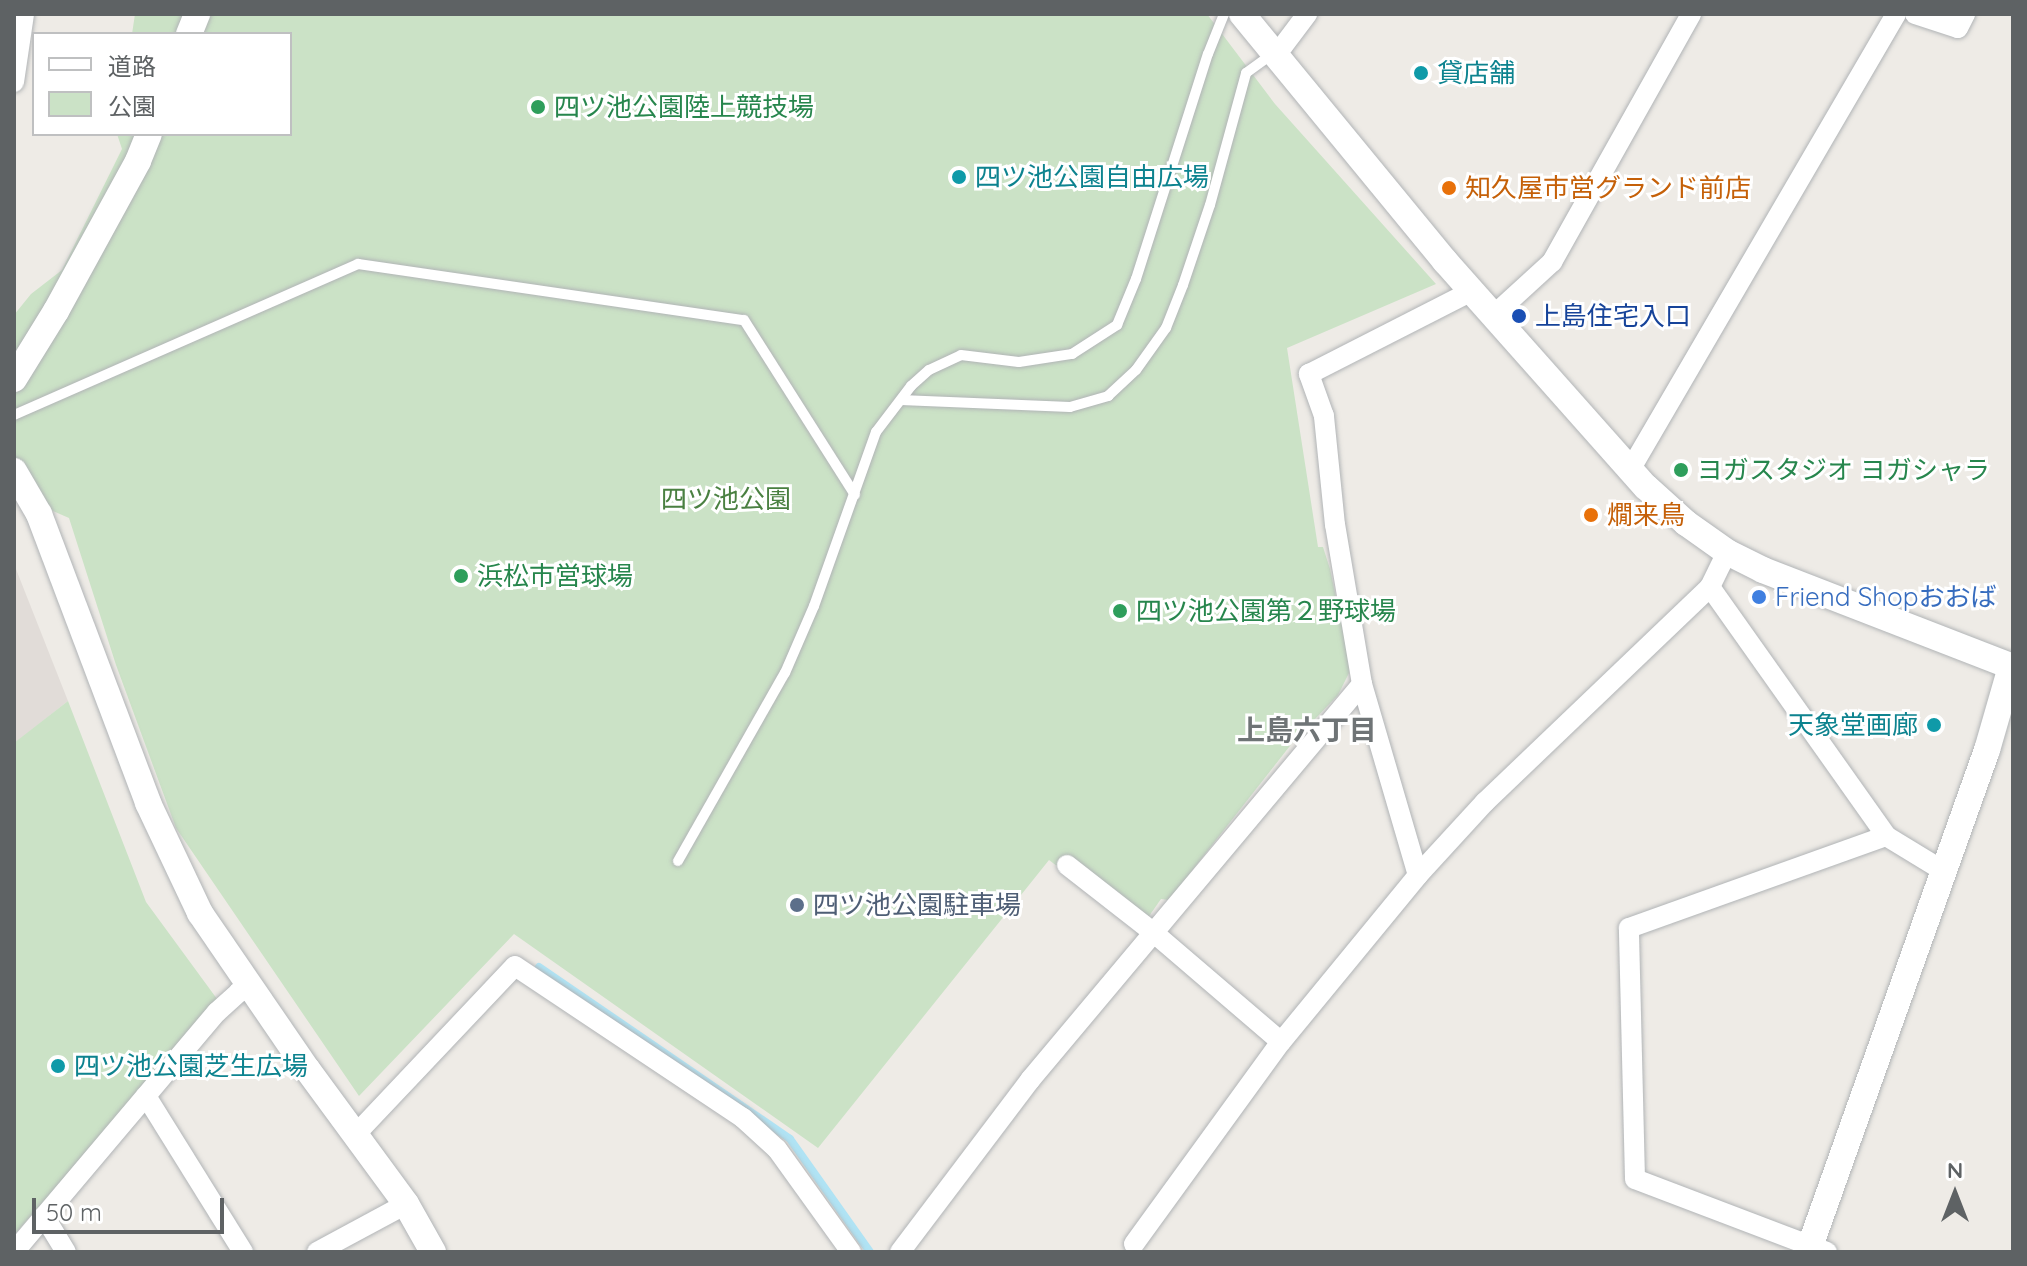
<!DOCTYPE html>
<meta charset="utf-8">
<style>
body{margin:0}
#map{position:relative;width:2027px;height:1266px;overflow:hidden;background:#eeebe6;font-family:Quicksand,"Noto Sans JP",sans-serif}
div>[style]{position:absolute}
.education>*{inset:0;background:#e1dcd8}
.green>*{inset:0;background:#cbe2c6}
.stream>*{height:8px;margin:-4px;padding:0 4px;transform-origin:4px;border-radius:4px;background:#b0e3f4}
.roads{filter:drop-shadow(0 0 2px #b1b4b6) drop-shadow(0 0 2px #b1b4b6)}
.service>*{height:10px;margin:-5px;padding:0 5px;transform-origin:5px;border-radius:5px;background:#fff}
.minor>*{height:20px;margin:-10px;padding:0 10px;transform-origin:10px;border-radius:10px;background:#fff}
.tertiary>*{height:26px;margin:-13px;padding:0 13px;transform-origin:13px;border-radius:13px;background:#fff}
.dots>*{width:22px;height:22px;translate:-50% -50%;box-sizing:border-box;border:4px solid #fff;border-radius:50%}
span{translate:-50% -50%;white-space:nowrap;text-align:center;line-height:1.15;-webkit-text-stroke:6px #fff;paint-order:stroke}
.culture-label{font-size:26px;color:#0d838f}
.left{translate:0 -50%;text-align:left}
.right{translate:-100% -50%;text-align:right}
.leisure-label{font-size:26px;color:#27864d}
.food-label{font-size:26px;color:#c56008}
.transit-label{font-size:26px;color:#164399}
.park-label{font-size:26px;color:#4a8041}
.shop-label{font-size:26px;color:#366cbe}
.service-label{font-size:26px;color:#4e5e75}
.neighbourhood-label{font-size:28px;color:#6f7476;font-weight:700}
.frame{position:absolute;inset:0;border:16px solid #5e6264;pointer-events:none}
.legend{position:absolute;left:32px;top:32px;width:260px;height:104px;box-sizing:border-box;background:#fff;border:2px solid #bfc0c1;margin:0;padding:10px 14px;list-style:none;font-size:24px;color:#5e6264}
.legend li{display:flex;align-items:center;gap:16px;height:40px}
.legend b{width:40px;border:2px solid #bfc0c1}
.north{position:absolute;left:1915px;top:1154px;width:80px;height:80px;-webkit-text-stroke:6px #fff;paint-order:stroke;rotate:0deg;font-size:22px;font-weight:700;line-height:32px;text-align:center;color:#5e6264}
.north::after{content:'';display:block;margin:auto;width:28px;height:36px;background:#5e6264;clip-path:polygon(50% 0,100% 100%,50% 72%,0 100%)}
.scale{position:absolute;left:32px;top:1198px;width:192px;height:36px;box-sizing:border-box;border:4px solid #5e6264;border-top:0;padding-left:10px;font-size:24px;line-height:28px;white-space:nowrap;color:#5e6264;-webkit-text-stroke:6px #fff;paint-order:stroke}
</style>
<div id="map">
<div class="education">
<div style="clip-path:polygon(14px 564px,68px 701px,15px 743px,14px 743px)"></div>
</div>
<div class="green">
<div style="clip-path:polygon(135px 14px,1207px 14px,1275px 104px,1436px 284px,1287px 348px,1318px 547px,1323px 547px,1330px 569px,1351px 669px,1338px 695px,1293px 742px,1169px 900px,1161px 899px,1140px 929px,1049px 860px,818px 1148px,514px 934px,359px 1096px,176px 828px,116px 665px,69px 518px,14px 494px,14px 315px,31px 294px,62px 270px,122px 149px,117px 134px,290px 134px,290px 34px,132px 34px)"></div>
<div style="clip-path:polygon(68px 701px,146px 902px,220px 1003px,14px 1235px,14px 743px)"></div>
</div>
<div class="stream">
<div style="left:539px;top:967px;width:304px;rotate:34.4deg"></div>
<div style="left:790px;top:1139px;width:138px;rotate:54.7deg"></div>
</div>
<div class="roads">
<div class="service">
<div style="left:901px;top:400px;width:169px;rotate:2.4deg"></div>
<div style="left:1070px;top:407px;width:40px;rotate:-16deg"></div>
<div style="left:1108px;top:396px;width:38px;rotate:-43deg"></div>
<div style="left:1136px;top:370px;width:52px;rotate:-54.5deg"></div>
<div style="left:1166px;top:328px;width:46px;rotate:-68.4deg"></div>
<div style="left:1183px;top:285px;width:84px;rotate:-71.4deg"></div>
<div style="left:1210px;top:205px;width:137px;rotate:-74.7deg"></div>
<div style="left:1246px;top:73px;width:32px;rotate:-36deg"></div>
<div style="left:14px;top:415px;width:376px;rotate:-23.7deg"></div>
<div style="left:358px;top:264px;width:390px;rotate:8.3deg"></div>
<div style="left:744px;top:320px;width:207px;rotate:57.6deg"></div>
<div style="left:678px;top:861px;width:216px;rotate:-60.4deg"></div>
<div style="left:785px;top:673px;width:73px;rotate:-66.6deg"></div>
<div style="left:814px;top:606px;width:185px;rotate:-70.4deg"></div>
<div style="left:876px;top:432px;width:58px;rotate:-52.7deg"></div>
<div style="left:911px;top:386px;width:24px;rotate:-42deg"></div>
<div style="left:929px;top:370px;width:35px;rotate:-25deg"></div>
<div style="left:961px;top:355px;width:58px;rotate:6.9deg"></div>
<div style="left:1019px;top:362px;width:54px;rotate:-8.6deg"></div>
<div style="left:1072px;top:354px;width:54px;rotate:-32.8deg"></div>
<div style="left:1117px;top:325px;width:50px;rotate:-67.6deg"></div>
<div style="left:1136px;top:279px;width:236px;rotate:-72.3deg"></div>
<div style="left:1208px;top:54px;width:43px;rotate:-68.2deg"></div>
</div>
<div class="minor">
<div style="left:1915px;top:14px;width:45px;rotate:18deg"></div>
<div style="left:1958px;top:28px;width:16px;rotate:-63deg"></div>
<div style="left:1273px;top:53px;width:12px;rotate:-35deg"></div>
<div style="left:1283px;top:46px;width:40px;rotate:-53deg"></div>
<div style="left:14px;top:82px;width:69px;rotate:-81.6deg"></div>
<div style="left:1494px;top:315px;width:79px;rotate:-42.4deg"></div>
<div style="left:1552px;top:262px;width:284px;rotate:-60.7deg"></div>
<div style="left:1630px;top:470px;width:528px;rotate:-59.74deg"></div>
<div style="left:1710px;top:587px;width:305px;rotate:54.7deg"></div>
<div style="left:1886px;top:836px;width:66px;rotate:31.3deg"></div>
<div style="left:1362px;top:684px;width:161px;rotate:-99.6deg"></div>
<div style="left:1335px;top:525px;width:110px;rotate:-95.8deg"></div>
<div style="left:1324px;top:416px;width:45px;rotate:-109.7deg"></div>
<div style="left:1309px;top:374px;width:183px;rotate:-27deg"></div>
<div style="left:1067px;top:865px;width:110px;rotate:38deg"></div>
<div style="left:1154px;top:933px;width:167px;rotate:40.6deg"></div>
<div style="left:146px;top:1096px;width:184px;rotate:58.1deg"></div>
<div style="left:356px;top:1134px;width:231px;rotate:-46.6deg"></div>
<div style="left:515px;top:966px;width:274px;rotate:33.7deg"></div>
<div style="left:743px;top:1118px;width:46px;rotate:42.4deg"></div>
<div style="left:777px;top:1149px;width:127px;rotate:54.3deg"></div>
<div style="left:44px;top:1216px;width:42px;rotate:58.6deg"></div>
<div style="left:1134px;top:1244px;width:250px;rotate:-54deg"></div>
<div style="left:1281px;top:1042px;width:216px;rotate:-50.6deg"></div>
<div style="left:1418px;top:875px;width:99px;rotate:-47.5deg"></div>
<div style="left:1485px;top:802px;width:311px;rotate:-43.7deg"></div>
<div style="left:1710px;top:587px;width:39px;rotate:-64deg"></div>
<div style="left:14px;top:1252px;width:314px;rotate:-49.8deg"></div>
<div style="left:217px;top:1012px;width:30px;rotate:-42deg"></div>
<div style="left:239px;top:992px;width:12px;rotate:-20deg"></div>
<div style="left:317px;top:1252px;width:101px;rotate:-28.3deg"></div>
<div style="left:900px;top:1252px;width:216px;rotate:-52.9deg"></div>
<div style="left:1030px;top:1080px;width:517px;rotate:-50.02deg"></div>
<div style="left:1362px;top:684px;width:199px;rotate:73.7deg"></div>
<div style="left:1827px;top:1252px;width:205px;rotate:-159.2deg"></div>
<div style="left:1635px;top:1179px;width:251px;rotate:-91.4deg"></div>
<div style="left:1629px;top:928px;width:273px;rotate:-19.7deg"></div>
</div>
<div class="tertiary">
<div style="left:1242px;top:14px;width:320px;rotate:50.6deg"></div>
<div style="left:1445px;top:261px;width:302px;rotate:48.4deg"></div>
<div style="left:1646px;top:487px;width:54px;rotate:42deg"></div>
<div style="left:1686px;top:523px;width:50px;rotate:35.3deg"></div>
<div style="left:1727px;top:552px;width:40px;rotate:26.6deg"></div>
<div style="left:1763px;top:570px;width:268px;rotate:21.2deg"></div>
<div style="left:189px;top:34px;width:22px;rotate:-68deg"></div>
<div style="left:14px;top:379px;width:80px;rotate:-58.3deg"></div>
<div style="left:56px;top:311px;width:171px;rotate:-61.3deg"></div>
<div style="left:138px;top:161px;width:29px;rotate:-68deg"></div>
<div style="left:14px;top:471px;width:50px;rotate:59.8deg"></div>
<div style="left:39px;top:514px;width:309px;rotate:69.3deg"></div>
<div style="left:148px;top:803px;width:122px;rotate:64.7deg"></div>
<div style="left:200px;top:913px;width:189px;rotate:55.6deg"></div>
<div style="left:307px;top:1069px;width:167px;rotate:53.7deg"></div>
<div style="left:406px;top:1204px;width:55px;rotate:60.6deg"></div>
<div style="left:1808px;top:1252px;width:533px;rotate:-70.38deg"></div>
<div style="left:1987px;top:750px;width:86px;rotate:-73.9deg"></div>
</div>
</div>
<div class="dots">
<div style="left:1421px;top:73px;background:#0f9aa8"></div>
<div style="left:538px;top:107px;background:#2e9e5b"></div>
<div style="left:959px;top:177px;background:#0f9aa8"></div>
<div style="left:1449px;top:188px;background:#e8710a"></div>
<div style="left:1519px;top:316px;background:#1a4fb4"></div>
<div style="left:1681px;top:470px;background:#2e9e5b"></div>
<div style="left:1591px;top:515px;background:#e8710a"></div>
<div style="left:461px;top:576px;background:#2e9e5b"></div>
<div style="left:1759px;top:597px;background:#3f7fe0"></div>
<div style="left:1120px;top:611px;background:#2e9e5b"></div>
<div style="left:1934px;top:725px;background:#0f9aa8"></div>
<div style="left:797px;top:905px;background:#5c6f8a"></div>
<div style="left:58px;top:1066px;background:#0f9aa8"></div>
</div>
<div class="culture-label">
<span class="left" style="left:1437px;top:73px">貸店舗</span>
<span class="left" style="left:975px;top:177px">四ツ池公園自由広場</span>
<span class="right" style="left:1918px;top:725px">天象堂画廊</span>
<span class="left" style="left:74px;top:1066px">四ツ池公園芝生広場</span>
</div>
<div class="leisure-label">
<span class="left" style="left:554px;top:107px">四ツ池公園陸上競技場</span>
<span class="left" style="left:1697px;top:470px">ヨガスタジオ ヨガシャラ</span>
<span class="left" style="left:477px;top:576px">浜松市営球場</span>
<span class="left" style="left:1136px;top:611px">四ツ池公園第２野球場</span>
</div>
<div class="food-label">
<span class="left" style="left:1465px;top:188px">知久屋市営グランド前店</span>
<span class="left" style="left:1607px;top:515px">燗来鳥</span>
</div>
<div class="transit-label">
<span class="left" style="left:1535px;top:316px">上島住宅入口</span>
</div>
<div class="park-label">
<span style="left:726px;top:499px">四ツ池公園</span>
</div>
<div class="shop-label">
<span class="left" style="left:1775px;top:597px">Friend Shopおおば</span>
</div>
<div class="service-label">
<span class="left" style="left:813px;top:905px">四ツ池公園駐車場</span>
</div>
<div class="neighbourhood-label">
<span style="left:1307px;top:730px">上島六丁目</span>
</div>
<div class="frame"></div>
<ul class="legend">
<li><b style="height:10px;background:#fff"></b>道路</li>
<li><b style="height:22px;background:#cbe2c6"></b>公園</li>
</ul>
<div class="north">N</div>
<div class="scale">50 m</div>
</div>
